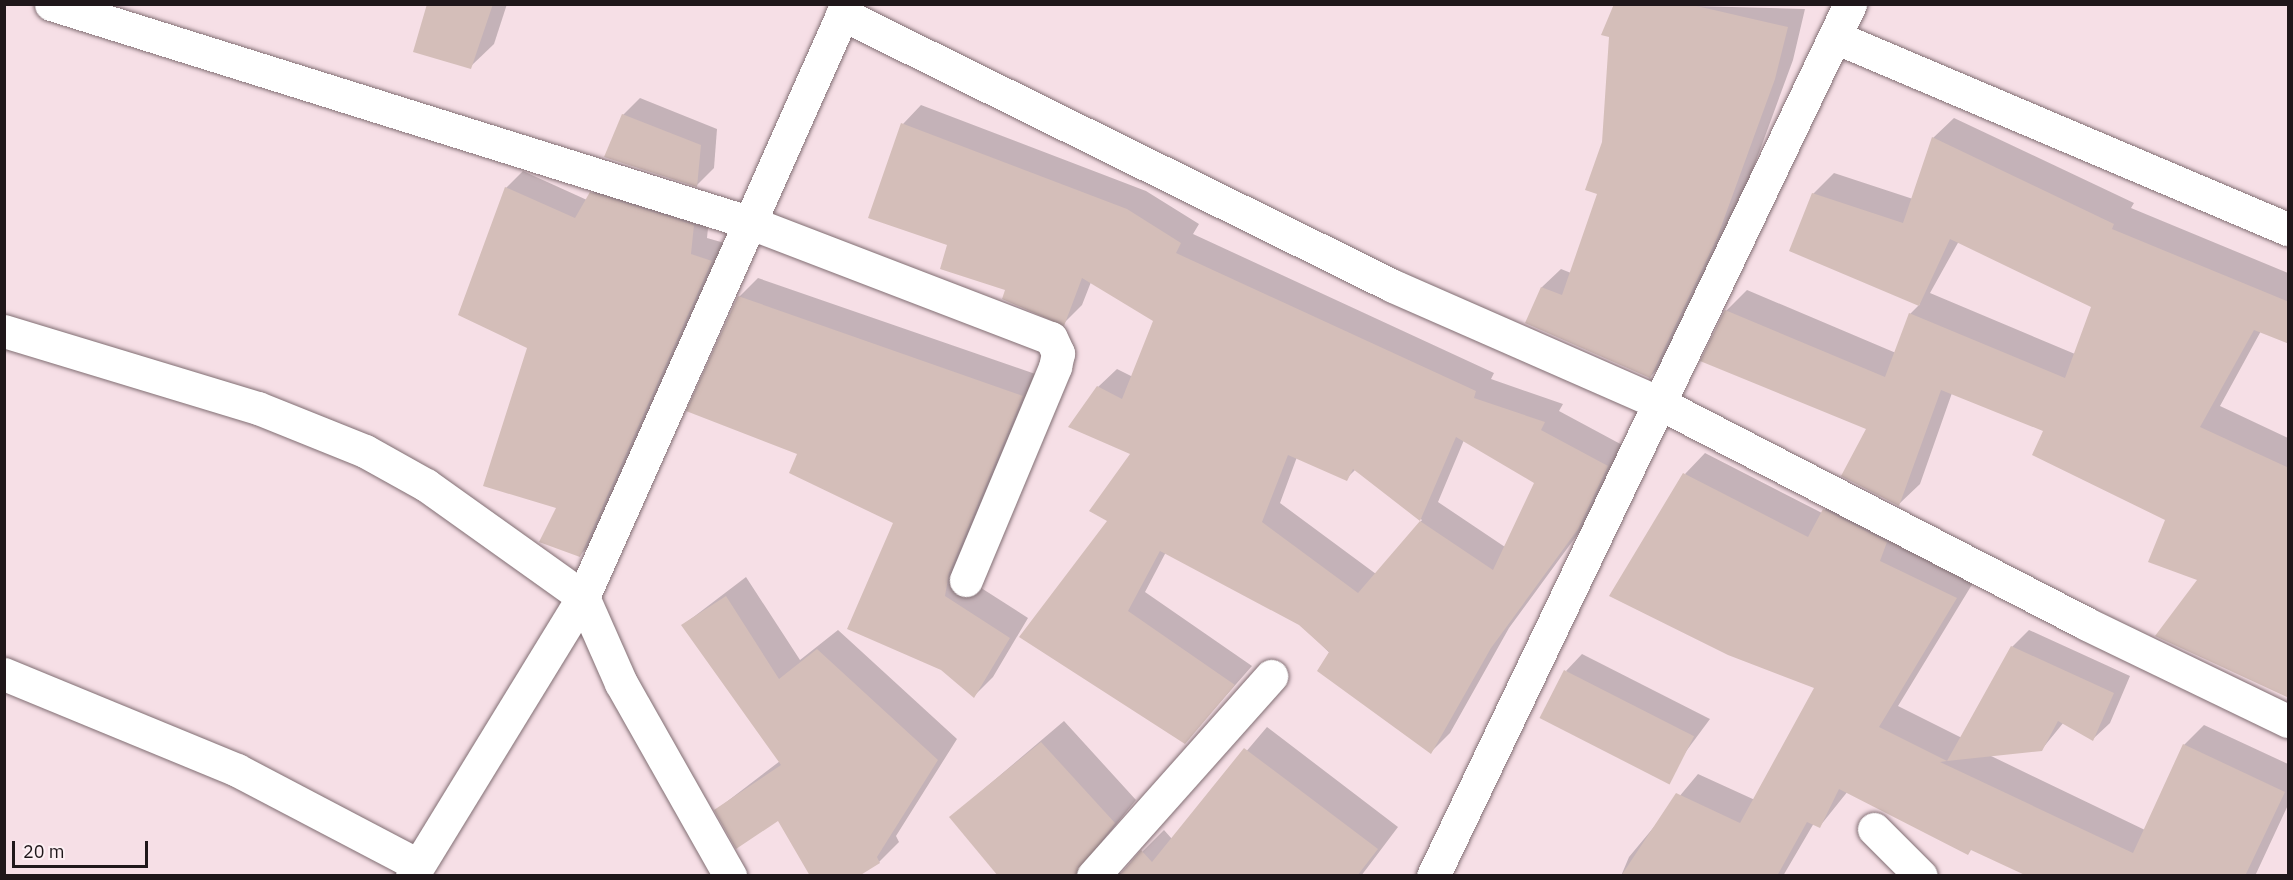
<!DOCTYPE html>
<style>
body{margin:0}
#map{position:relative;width:2293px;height:880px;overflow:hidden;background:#f6dfe6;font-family:"IBM Plex Sans",sans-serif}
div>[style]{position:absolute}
.shadow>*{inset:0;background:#0003}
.building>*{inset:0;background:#d4beb9;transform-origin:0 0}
.roads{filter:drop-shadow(0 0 2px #816e73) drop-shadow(0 0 2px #816e73)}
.minor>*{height:33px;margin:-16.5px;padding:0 16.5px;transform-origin:16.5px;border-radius:16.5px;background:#fff}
span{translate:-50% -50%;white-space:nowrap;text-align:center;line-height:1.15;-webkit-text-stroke:5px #fdeff3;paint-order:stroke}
.frame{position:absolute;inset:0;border:6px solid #1f171a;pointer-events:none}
.scale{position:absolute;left:12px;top:841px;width:136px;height:27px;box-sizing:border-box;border:3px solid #1f171a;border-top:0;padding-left:8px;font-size:18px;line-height:21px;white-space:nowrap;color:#1f171a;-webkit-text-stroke:4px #fdeff3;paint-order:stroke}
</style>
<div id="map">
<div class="shadow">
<div style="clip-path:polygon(429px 4px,507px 4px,494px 44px,470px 67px)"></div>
<div style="clip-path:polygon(1615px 4px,1805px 9px,1793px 60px,1735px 218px,1668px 358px,1650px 377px,1527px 323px,1542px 287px,1561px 269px,1571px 273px,1599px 193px)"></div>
<div style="clip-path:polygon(640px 98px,717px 129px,714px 168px,697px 185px,623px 115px)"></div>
<div style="clip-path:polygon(evenodd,921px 105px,1146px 191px,1199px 224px,1193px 234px,1494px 373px,1491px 379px,1563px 404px,1559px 411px,1626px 447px,1596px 509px,1509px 628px,1450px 733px,1431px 752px,1300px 624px,1166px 552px,1145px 592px,1252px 666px,1185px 742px,1021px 636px,1109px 521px,1132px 454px,1098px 387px,1117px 369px,1133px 377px,1155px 321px,1091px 282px,1082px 305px,1063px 324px,949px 244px,903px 124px,921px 105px,1464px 440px,1536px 482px,1505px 547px,1438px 502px,1464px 440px,921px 105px,1297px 457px,1346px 479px,1356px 469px,1422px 520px,1376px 574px,1280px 503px,1297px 457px)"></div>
<div style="clip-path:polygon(evenodd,1954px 118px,2134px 203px,2131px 208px,2288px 273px,2288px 343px,2261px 331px,2220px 406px,2288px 438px,2288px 694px,2199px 579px,2167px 520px,2045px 431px,1952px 393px,1920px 484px,1899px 504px,1868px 429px,1726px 311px,1747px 290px,1896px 353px,1910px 314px,1920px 304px,1791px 250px,1813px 194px,1834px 173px,1913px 199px,1933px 138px,1954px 118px,1959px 241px,2093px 306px,2075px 354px,1930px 293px,1959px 241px)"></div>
<div style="clip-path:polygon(523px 171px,587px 200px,608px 176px,710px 208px,707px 238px,728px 244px,597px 538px,580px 555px,541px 542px,558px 507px,506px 188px)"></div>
<div style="clip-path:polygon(758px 278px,1041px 376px,964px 577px,1028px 618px,993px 677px,974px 696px,895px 522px,799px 453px,739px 297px)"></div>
<div style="clip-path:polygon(1705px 453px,1822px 513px,1845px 489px,1976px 578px,1898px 706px,1962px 738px,2012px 647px,2029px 630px,2130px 676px,2110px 723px,2093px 739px,2064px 722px,2042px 749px,1989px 755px,2145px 830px,2184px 745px,2204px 725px,2288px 764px,2288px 805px,2255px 876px,2029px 876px,1848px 791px,1820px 826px,1814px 823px,1783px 876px,1621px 876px,1629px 857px,1698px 774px,1755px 800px,1816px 687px,1685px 474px)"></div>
<div style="clip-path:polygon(746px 577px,800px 660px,838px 630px,957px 739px,896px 836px,899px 842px,879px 862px,778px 819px,716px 810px,780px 761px,683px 625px)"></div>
<div style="clip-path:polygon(1582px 654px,1710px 719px,1667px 777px,1566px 671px)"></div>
<div style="clip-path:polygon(1064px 721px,1136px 800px,1096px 849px,1102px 868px,1121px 873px,1164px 830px,1172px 839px,1267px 727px,1398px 827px,1361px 876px,1000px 876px,951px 817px)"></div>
</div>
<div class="building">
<div style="clip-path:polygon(427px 4px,493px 4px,471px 69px,413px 52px)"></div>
<div style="clip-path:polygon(1614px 4px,1688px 4px,1788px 27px,1775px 79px,1717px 238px,1650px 378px,1525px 323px,1541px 287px,1562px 295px,1597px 194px,1585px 190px,1602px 142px,1609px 37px,1601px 35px)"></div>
<div style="clip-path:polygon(622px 114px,701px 145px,697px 187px,604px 157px)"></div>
<div style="clip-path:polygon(evenodd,901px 123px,1127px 209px,1181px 243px,1176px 253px,1476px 391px,1474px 398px,1545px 422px,1541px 430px,1608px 466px,1578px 529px,1491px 648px,1431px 754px,1317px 671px,1329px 652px,1299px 625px,1160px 551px,1128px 611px,1235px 685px,1185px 744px,1019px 637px,1107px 521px,1089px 511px,1130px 454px,1068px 427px,1097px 386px,1122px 399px,1153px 321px,1082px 278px,1064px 326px,1002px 299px,1005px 290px,940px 269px,947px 245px,868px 218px,901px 123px,1456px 437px,1534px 483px,1493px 570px,1420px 521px,1456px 437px,901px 123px,1288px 455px,1347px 481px,1353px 469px,1420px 521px,1358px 593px,1262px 522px,1288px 455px)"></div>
<div style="clip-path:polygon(1932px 137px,2114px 224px,2112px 229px,2289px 302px,2289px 344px,2254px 330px,2200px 427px,2289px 468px,2289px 698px,2155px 636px,2197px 580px,2148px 562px,2165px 520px,2032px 455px,2043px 431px,1941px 390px,1899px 506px,1841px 476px,1866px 429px,1700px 361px,1725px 310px,1885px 377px,1909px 313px,2065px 378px,2091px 307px,1950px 239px,1919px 306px,1789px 251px,1812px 193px,1903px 223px)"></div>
<div style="clip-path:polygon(505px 187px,575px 218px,590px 192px,694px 225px,691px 254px,712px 261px,580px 557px,539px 542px,556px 508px,483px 486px,527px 348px,458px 315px)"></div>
<div style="clip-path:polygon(738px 296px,1023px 396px,949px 573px,945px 596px,1010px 638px,974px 698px,941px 670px,847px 629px,893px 523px,789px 473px,797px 454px,686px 411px)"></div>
<div style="clip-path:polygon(1683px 473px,1808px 537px,1823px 509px,1887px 542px,1880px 561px,1957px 598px,1879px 727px,1947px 761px,1940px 762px,2133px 853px,2183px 744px,2285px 792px,2245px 876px,2027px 876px,1971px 850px,1968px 855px,1839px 789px,1820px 828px,1807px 822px,1777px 876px,1621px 876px,1676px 793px,1740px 823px,1814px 688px,1728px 655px,1609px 596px)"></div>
<div style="clip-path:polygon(726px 596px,779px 679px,817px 649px,938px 760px,877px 857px,880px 863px,859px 876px,810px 876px,778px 821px,736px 849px,714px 810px,781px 765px,681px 625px)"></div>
<div style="clip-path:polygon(2011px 646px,2114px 693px,2093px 741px,2058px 721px,2042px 751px,1947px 761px)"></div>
<div style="left:1564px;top:670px;width:146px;height:54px;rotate:27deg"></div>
<div style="clip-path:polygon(1041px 742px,1115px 823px,1075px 876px,998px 876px,949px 817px)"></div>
<div style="clip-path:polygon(1244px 748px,1378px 849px,1357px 876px,1119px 876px,1141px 850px,1152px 862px)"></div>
</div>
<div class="roads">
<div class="minor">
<div style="left:51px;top:4px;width:733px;rotate:17.37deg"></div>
<div style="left:751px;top:223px;width:321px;rotate:21deg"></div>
<div style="left:1051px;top:338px;width:17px;rotate:65deg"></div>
<div style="left:1058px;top:353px;width:14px;rotate:102deg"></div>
<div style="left:1055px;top:367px;width:231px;rotate:112.7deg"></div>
<div style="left:842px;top:14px;width:614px;rotate:26.27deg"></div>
<div style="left:1393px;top:286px;width:288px;rotate:23.7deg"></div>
<div style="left:1657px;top:402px;width:484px;rotate:27.3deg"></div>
<div style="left:2087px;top:624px;width:223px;rotate:25.8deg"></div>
<div style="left:1835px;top:37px;width:492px;rotate:23deg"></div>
<div style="left:4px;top:331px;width:265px;rotate:16.9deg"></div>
<div style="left:258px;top:408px;width:115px;rotate:21.9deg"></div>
<div style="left:365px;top:451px;width:70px;rotate:29.1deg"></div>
<div style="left:426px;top:485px;width:193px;rotate:35.5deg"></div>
<div style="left:583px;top:597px;width:94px;rotate:66.2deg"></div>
<div style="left:621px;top:683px;width:222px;rotate:60.5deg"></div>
<div style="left:4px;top:674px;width:252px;rotate:22.4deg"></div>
<div style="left:237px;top:770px;width:204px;rotate:27.7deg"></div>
<div style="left:1874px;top:829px;width:66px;rotate:45deg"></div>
<div style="left:412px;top:876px;width:327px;rotate:-58.5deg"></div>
<div style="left:583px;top:597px;width:649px;rotate:-66deg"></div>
<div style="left:1093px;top:876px;width:268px;rotate:-48.3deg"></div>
<div style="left:1433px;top:876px;width:967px;rotate:-64.44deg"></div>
</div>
</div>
<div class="frame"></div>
<div class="scale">20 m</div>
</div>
